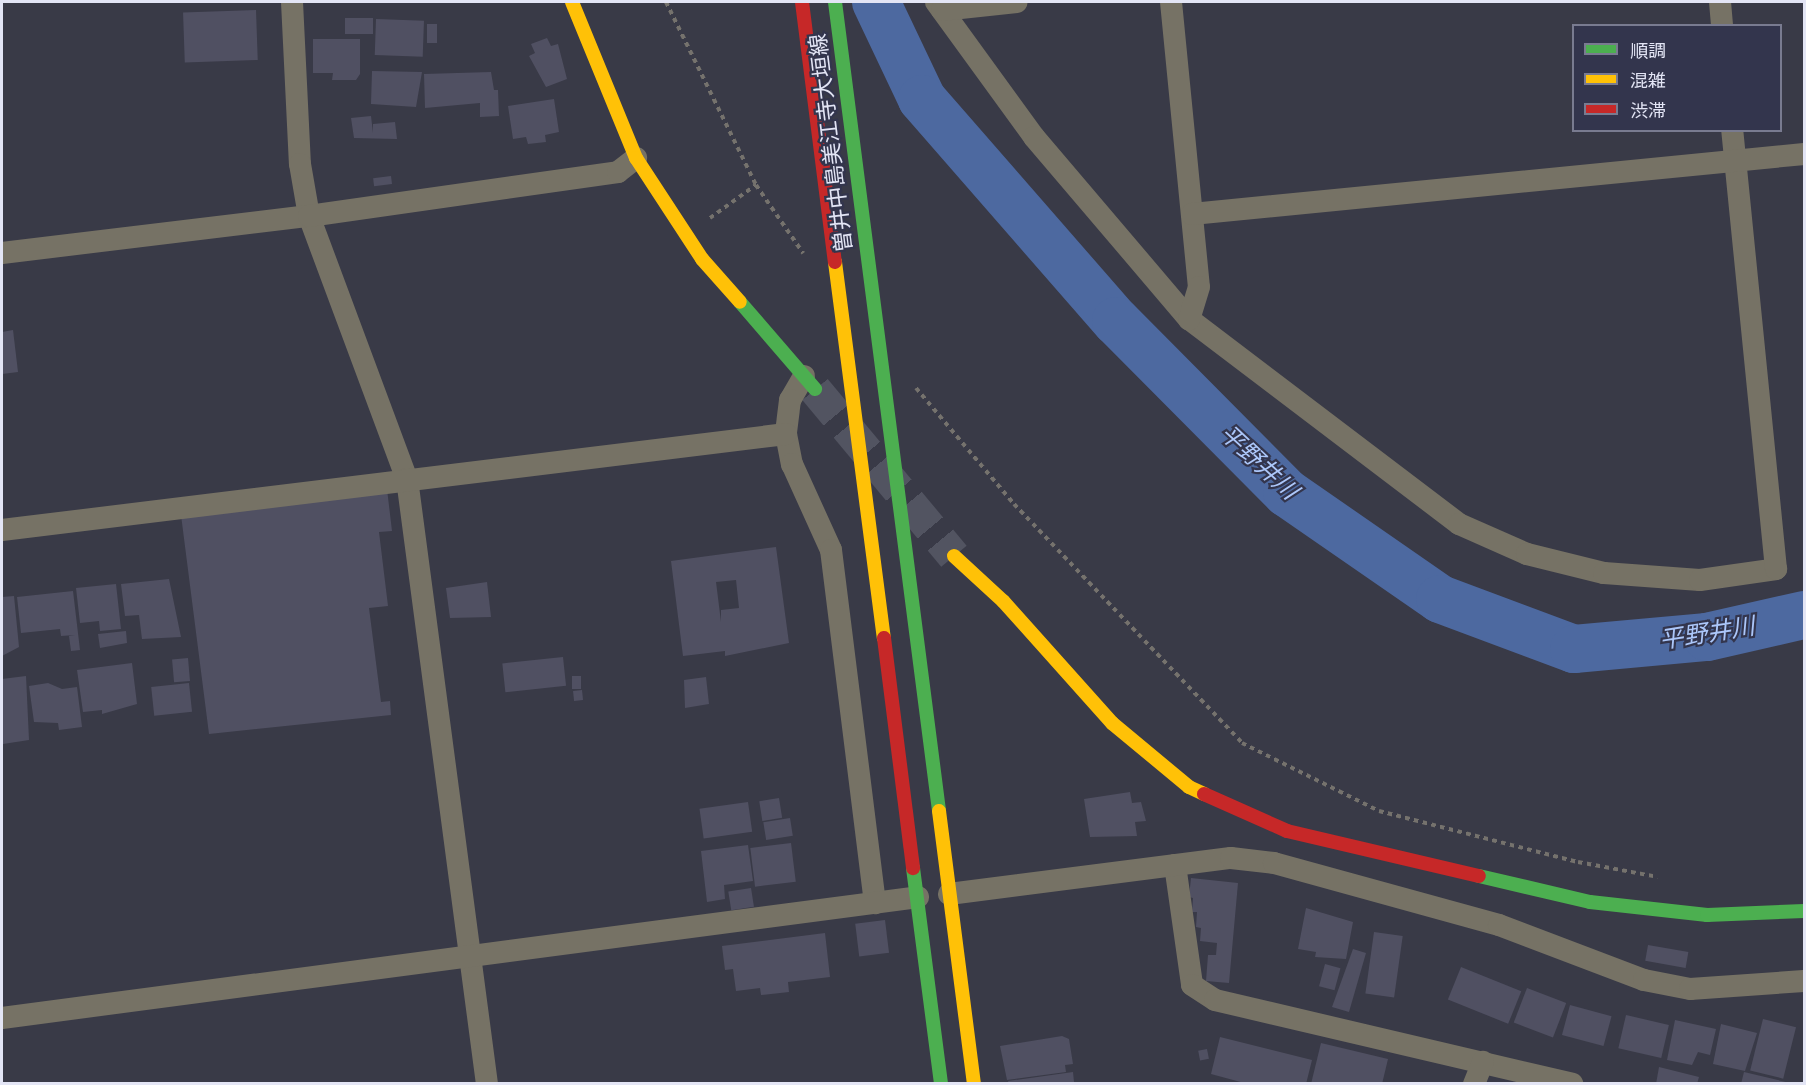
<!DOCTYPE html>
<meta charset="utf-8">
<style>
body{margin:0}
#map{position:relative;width:1806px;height:1085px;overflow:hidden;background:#393a47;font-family:Figtree,"Noto Sans JP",sans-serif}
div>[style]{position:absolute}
.river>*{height:48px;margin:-24px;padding:0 24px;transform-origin:24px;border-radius:24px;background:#4d69a0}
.building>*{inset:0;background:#505062;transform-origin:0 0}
.secondary-tunnel>*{height:33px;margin-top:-16.5px;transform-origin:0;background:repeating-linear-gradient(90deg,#525461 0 33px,transparent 0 49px)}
.path>*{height:4px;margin-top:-2px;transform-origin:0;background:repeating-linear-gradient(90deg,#75726d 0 4.5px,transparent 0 9px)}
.street>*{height:22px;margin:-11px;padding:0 11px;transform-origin:11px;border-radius:11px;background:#767265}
.fast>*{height:14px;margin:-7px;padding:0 7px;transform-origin:7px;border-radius:7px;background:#4caf50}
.slow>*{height:14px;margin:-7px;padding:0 7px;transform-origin:7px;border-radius:7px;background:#ffc107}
.jam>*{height:14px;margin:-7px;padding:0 7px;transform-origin:7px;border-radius:7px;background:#c62828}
span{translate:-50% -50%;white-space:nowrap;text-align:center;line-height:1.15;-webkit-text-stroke:4.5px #33354d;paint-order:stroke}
.street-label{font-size:22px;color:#e3e5f5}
.water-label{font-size:24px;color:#acc7fa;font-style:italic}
.frame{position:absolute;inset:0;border:3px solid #e3e5f5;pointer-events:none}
.legend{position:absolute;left:1572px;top:24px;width:210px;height:108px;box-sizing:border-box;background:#33354d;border:2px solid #797b90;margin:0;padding:8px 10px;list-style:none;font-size:18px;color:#e3e5f5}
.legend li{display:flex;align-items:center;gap:12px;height:30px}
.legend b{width:30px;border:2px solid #797b90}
</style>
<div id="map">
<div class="river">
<div style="left:876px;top:2px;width:107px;rotate:64.6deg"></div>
<div style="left:922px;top:99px;width:295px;rotate:48.9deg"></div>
<div style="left:1116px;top:321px;width:243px;rotate:45.2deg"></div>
<div style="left:1287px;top:493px;width:186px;rotate:34.7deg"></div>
<div style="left:1440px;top:599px;width:143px;rotate:20.5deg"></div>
<div style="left:1574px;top:649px;width:134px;rotate:-5.2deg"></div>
<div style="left:1707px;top:637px;width:99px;rotate:-12.8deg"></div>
</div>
<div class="building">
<div style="left:256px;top:10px;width:50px;height:73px;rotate:88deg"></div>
<div style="left:345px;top:18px;width:28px;height:16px"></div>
<div style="left:376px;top:19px;width:48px;height:36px;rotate:2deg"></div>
<div style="left:427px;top:24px;width:10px;height:19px"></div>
<div style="clip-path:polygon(547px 38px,551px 46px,558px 44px,567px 79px,546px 87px,529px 56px,535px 53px,531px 44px)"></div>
<div style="clip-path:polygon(313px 39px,360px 39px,360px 74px,356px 80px,332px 80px,333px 73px,313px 73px)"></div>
<div style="clip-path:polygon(372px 71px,422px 72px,416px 107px,371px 104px)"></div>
<div style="clip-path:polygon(491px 72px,494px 90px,498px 90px,499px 116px,480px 117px,480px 103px,425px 108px,424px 74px)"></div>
<div style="clip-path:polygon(554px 99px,559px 132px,545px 135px,546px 142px,528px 144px,526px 137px,513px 139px,508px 106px)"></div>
<div style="clip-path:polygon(371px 116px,373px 133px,373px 124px,395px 122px,397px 139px,354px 138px,351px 118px)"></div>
<div style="left:391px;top:176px;width:8px;height:18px;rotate:83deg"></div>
<div style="clip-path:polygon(13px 330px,18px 372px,2px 374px,2px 332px)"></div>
<div style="clip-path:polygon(387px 489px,392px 531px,379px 532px,388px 606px,369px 608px,381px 702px,390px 701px,391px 715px,209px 734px,181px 515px)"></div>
<div style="clip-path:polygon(evenodd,776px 547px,789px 643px,725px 656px,725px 651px,683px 656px,671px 561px,776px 547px,736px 580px,739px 608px,721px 610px,721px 622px,716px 582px,736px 580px)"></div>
<div style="clip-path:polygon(169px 579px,181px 637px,142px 639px,139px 615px,125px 616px,121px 584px)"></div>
<div style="clip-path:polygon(487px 582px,491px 617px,450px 618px,446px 588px)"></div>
<div style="clip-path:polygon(116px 584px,121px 629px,100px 631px,99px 621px,80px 623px,76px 588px)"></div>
<div style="clip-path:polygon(73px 591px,80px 650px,71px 651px,69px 636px,75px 635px,61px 636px,60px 629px,21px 633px,17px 597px)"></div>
<div style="clip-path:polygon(14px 596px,19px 647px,2px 656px,2px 597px)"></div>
<div style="clip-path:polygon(126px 631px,127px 643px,100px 648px,98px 634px)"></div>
<div style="left:563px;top:657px;width:29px;height:61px;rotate:84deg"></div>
<div style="left:188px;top:658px;width:23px;height:16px;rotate:85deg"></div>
<div style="clip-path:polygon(132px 663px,137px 704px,102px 714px,102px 710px,83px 712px,77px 670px)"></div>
<div style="clip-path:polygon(26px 676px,29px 740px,3px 744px,2px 679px)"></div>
<div style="left:572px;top:676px;width:9px;height:13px"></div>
<div style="clip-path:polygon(706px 677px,709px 704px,685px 708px,684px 680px)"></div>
<div style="clip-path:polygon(48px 683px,62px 689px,77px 687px,82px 727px,59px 730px,58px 723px,34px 722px,29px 686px)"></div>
<div style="left:189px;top:683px;width:29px;height:38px;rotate:84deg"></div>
<div style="left:582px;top:690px;width:10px;height:9px;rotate:84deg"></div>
<div style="clip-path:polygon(1130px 792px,1132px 803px,1141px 802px,1146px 821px,1135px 822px,1137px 836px,1090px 837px,1084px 799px)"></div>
<div style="left:779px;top:798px;width:20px;height:20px;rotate:81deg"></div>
<div style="left:748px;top:802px;width:30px;height:49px;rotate:82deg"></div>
<div style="left:790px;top:818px;width:18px;height:27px;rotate:81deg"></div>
<div style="left:791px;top:843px;width:39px;height:41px;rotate:83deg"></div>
<div style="clip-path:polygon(748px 845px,753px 881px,724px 885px,725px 899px,707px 902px,701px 851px)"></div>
<div style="clip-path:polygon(1191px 878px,1238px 883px,1229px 983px,1206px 981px,1208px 955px,1216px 955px,1217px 943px,1200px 941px,1201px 928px,1196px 927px,1197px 912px,1192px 912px,1193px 898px,1189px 897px)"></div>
<div style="left:751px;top:888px;width:19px;height:23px;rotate:81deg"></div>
<div style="clip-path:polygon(1306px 908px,1353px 922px,1346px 959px,1315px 957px,1316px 952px,1298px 949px)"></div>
<div style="left:885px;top:920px;width:33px;height:30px;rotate:83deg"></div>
<div style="left:1374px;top:932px;width:29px;height:62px;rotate:8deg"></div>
<div style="clip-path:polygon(825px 933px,830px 977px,788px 982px,789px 992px,761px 995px,760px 988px,736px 991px,733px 969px,725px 970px,722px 946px)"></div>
<div style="left:1648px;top:945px;width:41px;height:16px;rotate:10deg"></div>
<div style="clip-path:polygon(1353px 949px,1366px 953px,1349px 1012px,1332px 1007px)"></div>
<div style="left:1325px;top:964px;width:16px;height:23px;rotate:15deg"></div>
<div style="left:1461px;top:967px;width:65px;height:35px;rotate:22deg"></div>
<div style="left:1527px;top:988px;width:42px;height:37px;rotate:21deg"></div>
<div style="left:1570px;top:1005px;width:43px;height:31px;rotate:15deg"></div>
<div style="left:1626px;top:1015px;width:44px;height:34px;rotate:13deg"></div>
<div style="left:1763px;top:1019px;width:34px;height:53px;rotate:14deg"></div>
<div style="clip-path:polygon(1675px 1020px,1716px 1029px,1710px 1055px,1698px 1052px,1692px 1065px,1667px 1060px)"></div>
<div style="clip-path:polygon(1721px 1024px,1757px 1033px,1745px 1071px,1713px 1064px)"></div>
<div style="clip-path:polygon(1062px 1036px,1069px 1039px,1073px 1064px,1065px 1065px,1066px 1072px,1007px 1080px,1000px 1046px)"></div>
<div style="clip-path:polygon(1220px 1037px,1312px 1060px,1306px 1084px,1248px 1084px,1211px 1074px)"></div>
<div style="clip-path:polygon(1321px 1043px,1388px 1059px,1382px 1084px,1311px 1084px)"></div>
<div style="left:1207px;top:1049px;width:10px;height:9px;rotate:79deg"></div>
<div style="clip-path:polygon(1659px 1067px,1699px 1077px,1697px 1084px,1656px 1084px)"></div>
<div style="clip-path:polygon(1073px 1072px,1074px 1082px,1009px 1084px,1008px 1081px)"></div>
<div style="clip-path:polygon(1744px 1072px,1790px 1083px,1790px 1084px,1741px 1084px)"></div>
</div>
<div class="secondary-tunnel">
<div style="left:815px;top:389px;width:217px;rotate:50.2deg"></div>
</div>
<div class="path">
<div style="left:666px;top:2px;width:204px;rotate:63.8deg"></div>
<div style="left:756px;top:185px;width:83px;rotate:55.3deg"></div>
<div style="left:710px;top:218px;width:57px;rotate:-35.7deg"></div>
<div style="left:916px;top:388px;width:152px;rotate:49.8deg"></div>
<div style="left:1014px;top:504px;width:330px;rotate:46.3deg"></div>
<div style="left:1242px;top:743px;width:153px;rotate:26.4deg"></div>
<div style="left:1379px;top:811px;width:205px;rotate:14.4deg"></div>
<div style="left:1578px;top:862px;width:81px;rotate:10.6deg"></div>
</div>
<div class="street">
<div style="left:292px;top:2px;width:162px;rotate:87.2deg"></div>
<div style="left:300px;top:164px;width:53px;rotate:80.2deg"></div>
<div style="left:309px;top:216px;width:281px;rotate:69.6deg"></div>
<div style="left:407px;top:479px;width:610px;rotate:82.47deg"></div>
<div style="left:936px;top:2px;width:167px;rotate:54deg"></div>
<div style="left:1034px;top:137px;width:239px;rotate:49.6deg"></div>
<div style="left:1189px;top:319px;width:339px;rotate:37.2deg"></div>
<div style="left:1459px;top:524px;width:74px;rotate:23.8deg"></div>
<div style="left:1527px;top:554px;width:79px;rotate:13.9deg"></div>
<div style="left:1604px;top:573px;width:96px;rotate:4.2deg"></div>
<div style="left:1700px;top:580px;width:77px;rotate:-8.2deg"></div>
<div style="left:1776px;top:569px;width:441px;rotate:-95.7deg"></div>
<div style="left:1171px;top:2px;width:286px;rotate:84.4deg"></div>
<div style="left:1199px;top:287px;width:34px;rotate:107deg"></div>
<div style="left:1720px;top:2px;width:24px;rotate:85deg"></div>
<div style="left:942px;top:10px;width:75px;rotate:-6.1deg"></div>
<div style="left:1192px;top:214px;width:615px;rotate:-5.6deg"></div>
<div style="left:2px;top:253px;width:309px;rotate:-6.9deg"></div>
<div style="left:309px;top:216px;width:312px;rotate:-8.1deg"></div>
<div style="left:618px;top:172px;width:23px;rotate:-38deg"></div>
<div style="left:804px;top:376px;width:28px;rotate:120deg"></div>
<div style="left:790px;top:400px;width:34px;rotate:97deg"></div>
<div style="left:786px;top:434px;width:31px;rotate:79deg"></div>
<div style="left:792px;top:464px;width:94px;rotate:65.6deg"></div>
<div style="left:831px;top:550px;width:356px;rotate:82.9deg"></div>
<div style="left:2px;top:530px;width:790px;rotate:-6.98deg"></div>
<div style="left:1175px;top:865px;width:121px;rotate:81.9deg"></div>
<div style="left:1192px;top:985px;width:27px;rotate:33deg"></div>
<div style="left:1215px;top:1000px;width:367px;rotate:13.2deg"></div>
<div style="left:949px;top:894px;width:284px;rotate:-7.3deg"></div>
<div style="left:1231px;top:858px;width:43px;rotate:6.6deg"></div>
<div style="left:1274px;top:863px;width:233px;rotate:15.4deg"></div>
<div style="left:1499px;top:925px;width:155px;rotate:20.8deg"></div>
<div style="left:1644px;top:980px;width:47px;rotate:11.1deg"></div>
<div style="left:1690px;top:989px;width:114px;rotate:-4deg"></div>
<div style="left:2px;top:1018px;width:924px;rotate:-7.52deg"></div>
<div style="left:1474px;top:1084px;width:24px;rotate:-68deg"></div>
</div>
<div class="fast">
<div style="left:835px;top:2px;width:816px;rotate:82.67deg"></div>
<div style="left:740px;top:302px;width:115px;rotate:49.2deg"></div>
<div style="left:913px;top:868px;width:218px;rotate:82.6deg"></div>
<div style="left:1479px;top:876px;width:114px;rotate:13.2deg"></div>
<div style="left:1590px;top:902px;width:118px;rotate:6.3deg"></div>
<div style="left:1707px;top:915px;width:97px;rotate:-2.4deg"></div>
</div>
<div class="slow">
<div style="left:572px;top:2px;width:169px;rotate:67.7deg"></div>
<div style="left:636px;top:158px;width:121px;rotate:56.8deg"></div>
<div style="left:702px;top:259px;width:57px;rotate:48.5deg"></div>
<div style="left:835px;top:262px;width:379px;rotate:82.6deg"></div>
<div style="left:954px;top:556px;width:67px;rotate:42.6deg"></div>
<div style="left:1003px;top:601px;width:164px;rotate:48.2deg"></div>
<div style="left:1112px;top:723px;width:100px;rotate:39.7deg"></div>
<div style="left:1189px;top:787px;width:17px;rotate:25deg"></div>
<div style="left:939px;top:811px;width:275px;rotate:82.7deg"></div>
</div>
<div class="jam">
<div style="left:802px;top:2px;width:262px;rotate:82.8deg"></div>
<div style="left:884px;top:638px;width:232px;rotate:82.8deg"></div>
<div style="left:1204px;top:794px;width:91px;rotate:24deg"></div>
<div style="left:1287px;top:831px;width:197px;rotate:13.2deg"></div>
</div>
<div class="street-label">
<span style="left:831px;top:143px;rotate:-97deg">曽井中島美江寺大垣線</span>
</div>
<div class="water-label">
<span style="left:1259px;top:462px;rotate:43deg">平野井川</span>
<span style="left:1707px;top:633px;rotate:-9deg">平野井川</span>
</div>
<div class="frame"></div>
<ul class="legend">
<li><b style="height:8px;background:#4caf50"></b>順調</li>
<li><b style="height:8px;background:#ffc107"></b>混雑</li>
<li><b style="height:8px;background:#c62828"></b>渋滞</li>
</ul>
</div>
